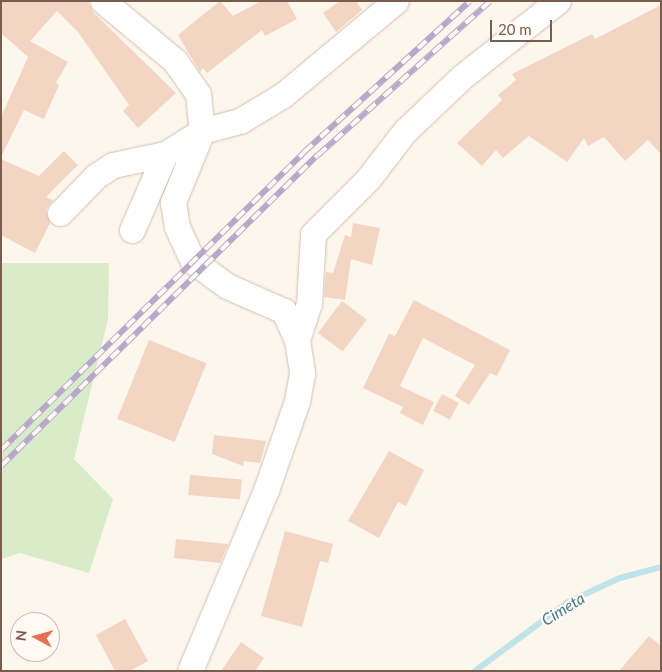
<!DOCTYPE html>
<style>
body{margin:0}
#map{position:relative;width:662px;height:672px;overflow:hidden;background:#fdf6ec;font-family:Lato,sans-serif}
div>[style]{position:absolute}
.green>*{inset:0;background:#d8ecc9}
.stream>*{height:6px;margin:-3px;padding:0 3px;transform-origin:3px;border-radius:3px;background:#bfe3e8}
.building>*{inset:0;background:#f3d5c3;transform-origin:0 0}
.roads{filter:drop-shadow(0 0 1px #d1beb0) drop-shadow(0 0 1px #d1beb0)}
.minor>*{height:25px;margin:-12.5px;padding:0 12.5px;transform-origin:12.5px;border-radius:12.5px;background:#fff}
.rail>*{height:5.5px;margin-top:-2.75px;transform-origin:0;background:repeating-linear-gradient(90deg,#fffaf3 0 11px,#b9a8c9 0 22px);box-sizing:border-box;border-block:1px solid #b9a8c9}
span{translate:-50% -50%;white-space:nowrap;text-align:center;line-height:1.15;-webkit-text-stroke:4.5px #fffaf3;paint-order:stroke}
.water-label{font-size:16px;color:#437c86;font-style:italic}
.frame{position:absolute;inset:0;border:2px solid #7a5c4d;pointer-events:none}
.north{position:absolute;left:10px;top:612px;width:50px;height:50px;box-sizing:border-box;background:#fffaf3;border:1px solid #cabbb1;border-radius:50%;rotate:276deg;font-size:14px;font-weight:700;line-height:20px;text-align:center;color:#7a5c4d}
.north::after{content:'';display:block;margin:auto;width:18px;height:22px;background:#e76f51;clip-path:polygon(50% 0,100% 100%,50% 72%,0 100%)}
.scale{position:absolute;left:490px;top:20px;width:62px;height:22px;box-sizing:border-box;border:2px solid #7a5c4d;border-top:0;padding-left:6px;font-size:15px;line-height:18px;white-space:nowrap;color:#7a5c4d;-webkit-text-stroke:4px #fffaf3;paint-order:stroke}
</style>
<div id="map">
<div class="green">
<div style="clip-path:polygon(1px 263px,109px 263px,108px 319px,74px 459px,113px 499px,89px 573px,20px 553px,1px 559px)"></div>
</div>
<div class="stream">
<div style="left:475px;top:671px;width:116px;rotate:-36.6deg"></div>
<div style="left:568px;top:602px;width:57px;rotate:-24.8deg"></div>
<div style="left:620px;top:578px;width:42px;rotate:-15deg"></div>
</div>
<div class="building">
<div style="clip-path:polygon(1px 1px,88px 1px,93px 12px,176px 93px,138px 128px,123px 111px,129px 105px,78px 32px,57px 11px,30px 41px,68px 62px,56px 83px,59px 85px,44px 119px,24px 110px,1px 157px,1px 117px,28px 57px,1px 33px)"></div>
<div style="clip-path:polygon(220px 1px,233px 16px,261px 1px,287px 1px,297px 19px,265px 36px,262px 30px,207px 73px,203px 68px,200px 72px,178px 35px)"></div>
<div style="clip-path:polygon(340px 1px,356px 1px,362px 10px,336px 32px,323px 13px)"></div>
<div style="clip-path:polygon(661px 5px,661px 154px,648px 140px,625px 161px,604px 137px,588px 146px,584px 138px,567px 162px,529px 136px,503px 158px,496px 150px,482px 166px,457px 143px,502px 100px,498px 95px,516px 80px,512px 74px,592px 34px,595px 39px)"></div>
<div style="clip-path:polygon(64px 151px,78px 165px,46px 197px,53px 200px,46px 210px,50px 223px,35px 253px,1px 235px,1px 159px,39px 176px)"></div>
<div style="clip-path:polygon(353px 223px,380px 228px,372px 265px,351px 259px,345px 300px,324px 297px,326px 272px,333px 273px,345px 235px,351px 237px)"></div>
<div style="clip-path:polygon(414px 300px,510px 350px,497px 376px,490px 373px,469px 405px,455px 396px,475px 365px,423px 338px,400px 386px,434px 402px,423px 425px,400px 413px,403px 407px,363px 388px,389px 334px,395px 336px)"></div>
<div style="left:342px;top:301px;width:31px;height:40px;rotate:37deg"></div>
<div style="left:149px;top:340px;width:62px;height:85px;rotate:22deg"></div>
<div style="left:442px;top:394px;width:19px;height:19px;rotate:28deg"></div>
<div style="clip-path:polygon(214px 435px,266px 441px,260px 463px,244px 461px,243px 466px,212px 454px)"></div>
<div style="clip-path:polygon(389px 451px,424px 470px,406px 506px,398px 502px,379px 538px,348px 521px)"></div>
<div style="left:190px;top:475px;width:52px;height:20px;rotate:5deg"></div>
<div style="clip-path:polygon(285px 531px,333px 544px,328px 563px,320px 561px,302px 627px,261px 616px)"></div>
<div style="clip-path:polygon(176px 539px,228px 544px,220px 563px,174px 558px)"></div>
<div style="clip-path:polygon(125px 619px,148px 661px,130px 671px,115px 671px,96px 635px)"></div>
<div style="clip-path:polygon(649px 636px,661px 646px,661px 671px,619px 671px)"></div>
<div style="clip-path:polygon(241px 642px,264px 658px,255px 671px,221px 671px)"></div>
</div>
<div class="roads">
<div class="minor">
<div style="left:103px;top:1px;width:94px;rotate:39.8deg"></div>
<div style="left:175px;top:61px;width:40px;rotate:55.1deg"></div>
<div style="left:198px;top:94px;width:37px;rotate:84deg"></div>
<div style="left:202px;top:131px;width:77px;rotate:112.2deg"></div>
<div style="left:173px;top:202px;width:25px;rotate:81deg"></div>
<div style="left:177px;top:227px;width:38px;rotate:65deg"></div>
<div style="left:193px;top:261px;width:42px;rotate:36.3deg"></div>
<div style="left:227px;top:286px;width:62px;rotate:23.7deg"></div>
<div style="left:284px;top:311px;width:32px;rotate:66deg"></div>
<div style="left:297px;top:340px;width:33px;rotate:81deg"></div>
<div style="left:302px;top:373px;width:28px;rotate:100deg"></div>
<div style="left:297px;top:401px;width:94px;rotate:109.2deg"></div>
<div style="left:266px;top:490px;width:196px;rotate:112.8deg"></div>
<div style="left:60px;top:213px;width:52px;rotate:-45.8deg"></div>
<div style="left:96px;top:176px;width:20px;rotate:-33deg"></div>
<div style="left:113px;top:165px;width:53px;rotate:-11.9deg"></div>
<div style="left:132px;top:230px;width:83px;rotate:-66.5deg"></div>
<div style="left:165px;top:154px;width:44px;rotate:-31.9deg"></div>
<div style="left:202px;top:131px;width:39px;rotate:-15deg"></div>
<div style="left:240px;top:121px;width:50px;rotate:-31.2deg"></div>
<div style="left:283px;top:95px;width:147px;rotate:-39.8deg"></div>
<div style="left:297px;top:340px;width:38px;rotate:-72deg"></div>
<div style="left:309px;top:304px;width:70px;rotate:-86.7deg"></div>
<div style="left:313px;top:234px;width:78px;rotate:-45deg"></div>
<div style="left:368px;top:179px;width:61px;rotate:-52.4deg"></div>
<div style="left:405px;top:131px;width:80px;rotate:-43.5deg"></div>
<div style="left:463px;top:76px;width:121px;rotate:-38.3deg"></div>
</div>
</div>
<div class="rail">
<div style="left:1px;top:450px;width:425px;rotate:-44.5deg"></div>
<div style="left:304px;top:152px;width:224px;rotate:-42.3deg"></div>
<div style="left:1px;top:466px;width:444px;rotate:-44.5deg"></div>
<div style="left:318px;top:155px;width:231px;rotate:-41.8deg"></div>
</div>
<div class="water-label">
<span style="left:563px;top:609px;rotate:-32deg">Cimeta</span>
</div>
<div class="frame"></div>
<div class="north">N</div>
<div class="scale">20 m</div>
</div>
